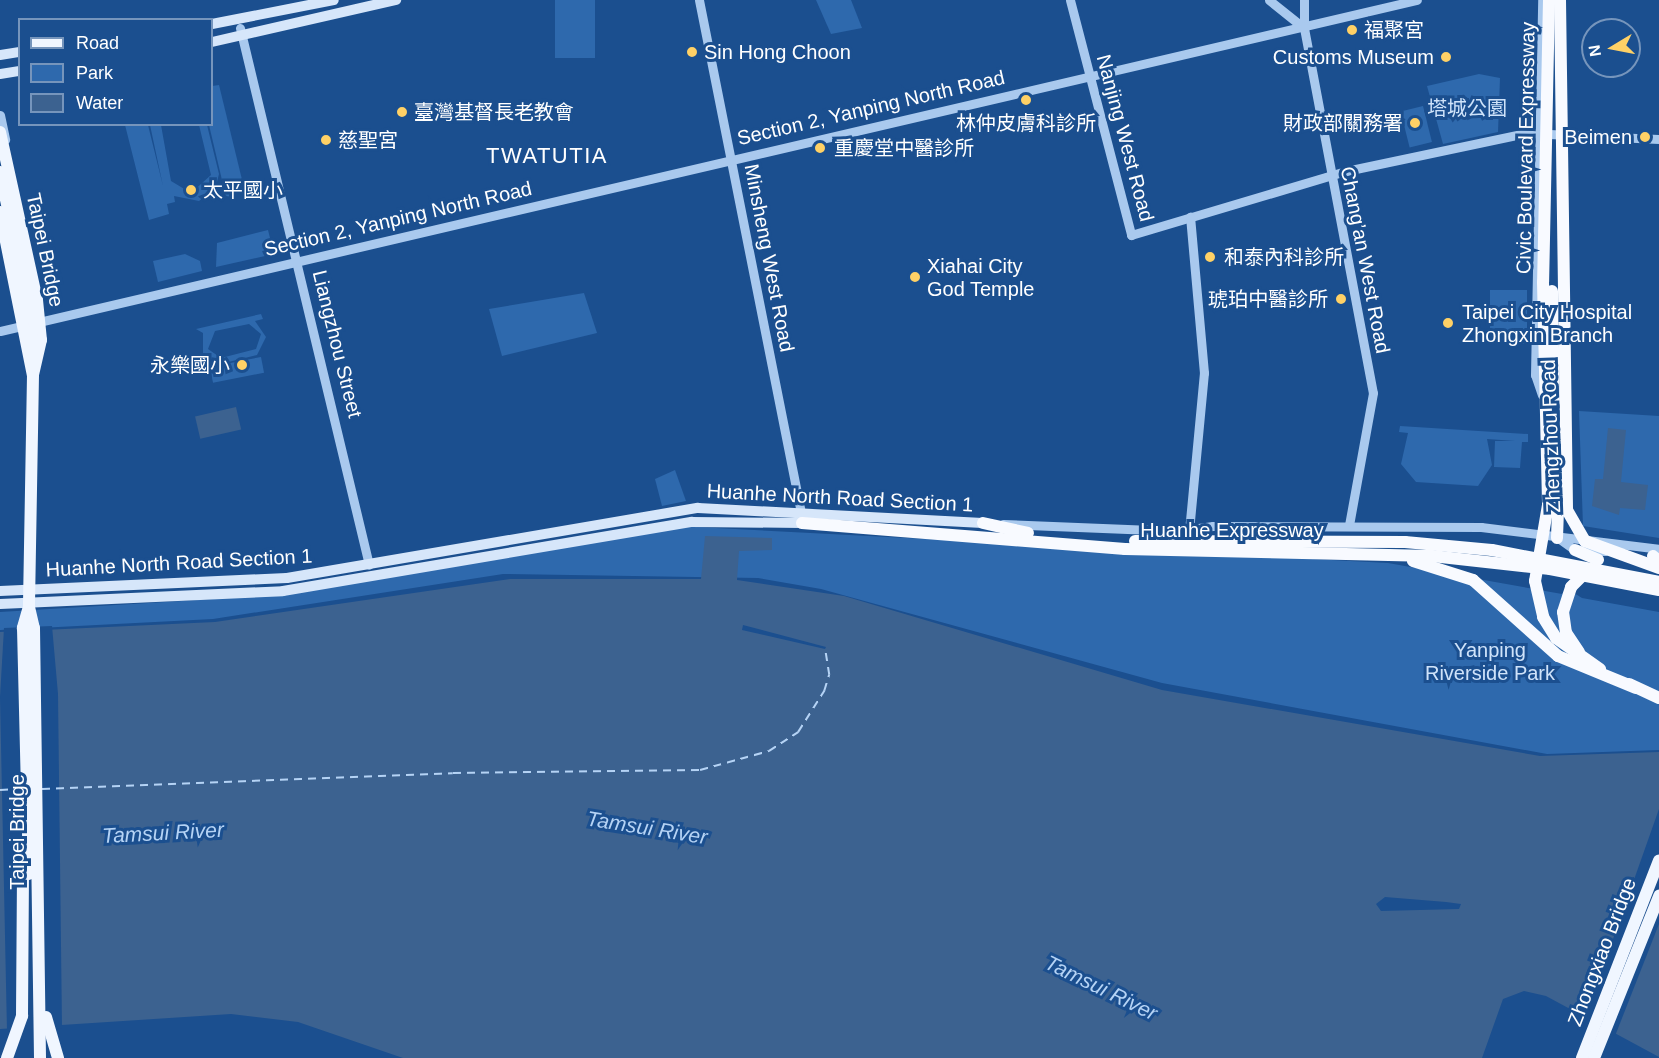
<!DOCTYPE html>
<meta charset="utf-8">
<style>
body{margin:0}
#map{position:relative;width:1659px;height:1058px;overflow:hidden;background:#1b4f8f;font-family:Helvetica,"Noto Sans TC",sans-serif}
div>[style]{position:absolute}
.green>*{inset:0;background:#2e69ad;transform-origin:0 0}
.water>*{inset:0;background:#3c6290;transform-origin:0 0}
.pier>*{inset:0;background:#1b4f8f}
.ferry>*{height:1.5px;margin-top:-0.75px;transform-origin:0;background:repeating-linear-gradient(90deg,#b5d3f5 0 8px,transparent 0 14px)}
.tertiary>*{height:9px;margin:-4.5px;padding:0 4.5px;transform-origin:4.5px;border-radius:4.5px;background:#a9c9ee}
.secondary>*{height:10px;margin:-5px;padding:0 5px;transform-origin:5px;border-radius:5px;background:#d6e6fa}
.primary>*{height:12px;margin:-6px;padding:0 6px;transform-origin:6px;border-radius:6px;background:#f0f6ff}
.trunk>*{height:12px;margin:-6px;padding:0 6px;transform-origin:6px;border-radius:6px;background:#f8faff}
.primary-bridge>*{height:12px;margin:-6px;padding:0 6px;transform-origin:6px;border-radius:6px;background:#f0f6ff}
.trunk-bridge>*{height:12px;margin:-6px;padding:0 6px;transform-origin:6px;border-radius:6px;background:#f8faff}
.dots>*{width:16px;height:16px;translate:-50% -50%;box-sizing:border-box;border:3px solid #1b4f8f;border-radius:50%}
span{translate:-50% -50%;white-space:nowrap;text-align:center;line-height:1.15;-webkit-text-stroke:6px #1b4f8f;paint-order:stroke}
.poi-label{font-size:20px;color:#fff}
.left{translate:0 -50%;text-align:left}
.right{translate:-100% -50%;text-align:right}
.street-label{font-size:20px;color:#fff}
.park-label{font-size:20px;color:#cfe3fa}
.water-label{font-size:21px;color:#b5d3f5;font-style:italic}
.quarter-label{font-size:22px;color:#fff;letter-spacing:1.5px}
.legend{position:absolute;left:18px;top:18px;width:195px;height:108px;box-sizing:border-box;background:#1b4f8f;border:2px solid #7695bc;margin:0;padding:8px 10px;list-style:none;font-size:18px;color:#fff}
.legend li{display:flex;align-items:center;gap:12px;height:30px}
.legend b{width:30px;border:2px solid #7695bc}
.north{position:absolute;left:1581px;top:18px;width:60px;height:60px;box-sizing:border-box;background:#1b4f8f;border:2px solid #7695bc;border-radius:50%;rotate:260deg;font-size:16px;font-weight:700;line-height:24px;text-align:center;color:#fff}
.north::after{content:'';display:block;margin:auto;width:21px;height:27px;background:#ffd166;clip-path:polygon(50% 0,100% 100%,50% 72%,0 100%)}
</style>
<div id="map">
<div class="green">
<div style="left:555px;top:0;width:40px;height:58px"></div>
<div style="clip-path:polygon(816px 0,851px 0,862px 28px,831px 34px)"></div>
<div style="clip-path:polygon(1479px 74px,1500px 78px,1498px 132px,1443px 144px,1427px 86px)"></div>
<div style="clip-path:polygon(219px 85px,245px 192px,226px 197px,209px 125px,212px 86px)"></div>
<div style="left:1423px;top:106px;width:37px;height:23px;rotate:76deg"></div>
<div style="clip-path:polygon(125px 125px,148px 125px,163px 186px,150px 125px,161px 125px,171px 181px,191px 193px,211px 175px,199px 125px,207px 125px,219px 174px,216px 186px,199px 201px,174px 196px,175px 202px,167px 204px,169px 214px,149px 220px)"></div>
<div style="clip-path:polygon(268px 230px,274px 254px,216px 267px,217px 243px)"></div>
<div style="clip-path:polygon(185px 254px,200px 261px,202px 271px,158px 282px,153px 261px)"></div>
<div style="left:1527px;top:290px;width:54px;height:37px;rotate:90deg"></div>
<div style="clip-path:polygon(584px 293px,597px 333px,502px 356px,489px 309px)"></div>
<div style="clip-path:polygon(evenodd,261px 314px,263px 319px,255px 321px,266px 337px,257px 355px,220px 364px,203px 355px,203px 333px,196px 329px,261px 314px,249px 324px,261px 334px,256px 349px,221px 358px,208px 349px,215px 331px,249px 324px)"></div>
<div style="left:261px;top:357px;width:16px;height:52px;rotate:79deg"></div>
<div style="clip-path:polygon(1579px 411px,1659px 416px,1659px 538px,1583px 526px)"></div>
<div style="clip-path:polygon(1400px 426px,1528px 434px,1528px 442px,1522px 442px,1520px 468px,1494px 467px,1495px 441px,1515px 441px,1487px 439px,1492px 465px,1478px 486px,1416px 482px,1401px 464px,1408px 433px,1399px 432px)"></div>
<div style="clip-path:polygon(675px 470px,686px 501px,662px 506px,655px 479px)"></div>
<div style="clip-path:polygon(677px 526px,1388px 563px,1562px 594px,1566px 588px,1582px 598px,1659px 612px,1659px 750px,1547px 754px,1162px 683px,821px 589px,758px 578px,503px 574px,213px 619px,0 630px,0 612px,280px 595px)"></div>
</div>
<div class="water">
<div style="left:236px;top:407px;width:23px;height:42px;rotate:77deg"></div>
<div style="clip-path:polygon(1608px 428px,1626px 430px,1621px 482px,1648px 485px,1645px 510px,1620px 508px,1619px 515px,1592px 506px,1595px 479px,1603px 479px)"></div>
<div style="clip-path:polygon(evenodd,705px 536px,772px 538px,772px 550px,739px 551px,737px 580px,844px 596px,1162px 690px,1540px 756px,1659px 752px,1659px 1057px,1546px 996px,1524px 991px,1503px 999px,1482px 1058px,403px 1058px,298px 1022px,231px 1014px,0 1029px,0 632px,215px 622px,510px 579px,701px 579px,705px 536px,1385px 897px,1446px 902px,1461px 904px,1459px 909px,1381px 911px,1376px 904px,1385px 897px)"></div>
</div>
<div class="pier">
<div style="clip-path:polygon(743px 625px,826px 647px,825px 649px,742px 630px)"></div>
<div style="clip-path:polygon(52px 626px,58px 694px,62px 1028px,7px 1031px,0 697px,4px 628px)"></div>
<div style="clip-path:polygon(1659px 809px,1659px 924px,1615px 1036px,1584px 1021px)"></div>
</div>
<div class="ferry">
<div style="left:42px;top:789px;width:411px;rotate:-2.2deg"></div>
<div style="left:453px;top:773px;width:247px;rotate:-0.7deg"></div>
<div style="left:700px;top:770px;width:72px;rotate:-15.4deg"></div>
<div style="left:769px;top:751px;width:35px;rotate:-33deg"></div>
<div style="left:798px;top:732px;width:49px;rotate:-57.6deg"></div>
<div style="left:824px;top:691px;width:17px;rotate:-73deg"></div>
<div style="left:829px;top:675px;width:26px;rotate:-99deg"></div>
<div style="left:0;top:790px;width:22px;rotate:-3deg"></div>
</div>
<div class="tertiary">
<div style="left:699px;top:0;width:528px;rotate:78.75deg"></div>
<div style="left:1070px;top:0;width:243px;rotate:75.4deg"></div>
<div style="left:1131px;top:235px;width:224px;rotate:-16.6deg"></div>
<div style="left:1346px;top:171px;width:185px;rotate:-11.9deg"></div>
<div style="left:1527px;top:133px;width:132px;rotate:2.6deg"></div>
<div style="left:1269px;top:0;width:45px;rotate:38.7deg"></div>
<div style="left:1304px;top:0;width:28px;rotate:90deg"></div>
<div style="left:1304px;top:28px;width:371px;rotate:79.3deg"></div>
<div style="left:1373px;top:393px;width:134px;rotate:100.3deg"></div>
<div style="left:240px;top:28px;width:552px;rotate:76.49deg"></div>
<div style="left:0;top:115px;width:25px;rotate:78deg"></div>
<div style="left:0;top:331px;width:1455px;rotate:-13.15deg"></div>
<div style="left:1542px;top:395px;width:21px;rotate:-109deg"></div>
<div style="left:1535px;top:375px;width:375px;rotate:-88.9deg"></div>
<div style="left:1003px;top:524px;width:174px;rotate:2.3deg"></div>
<div style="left:1177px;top:531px;width:36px;rotate:-8deg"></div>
<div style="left:1213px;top:526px;width:268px;rotate:0.2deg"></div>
<div style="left:1481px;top:527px;width:179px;rotate:7deg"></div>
<div style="left:1189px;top:531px;width:159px;rotate:-84.6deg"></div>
<div style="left:1204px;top:373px;width:157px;rotate:-95.1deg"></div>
<div style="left:1557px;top:537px;width:22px;rotate:36deg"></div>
<div style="left:1575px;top:550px;width:30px;rotate:2deg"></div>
</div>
<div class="secondary">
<div style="left:212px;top:24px;width:124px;rotate:-11.1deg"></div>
<div style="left:212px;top:42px;width:189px;rotate:-12.9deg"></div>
<div style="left:0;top:55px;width:20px;rotate:-9deg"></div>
<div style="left:0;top:74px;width:20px;rotate:-9deg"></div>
<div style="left:0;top:591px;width:287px;rotate:-2.6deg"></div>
<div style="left:287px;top:578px;width:417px;rotate:-9.7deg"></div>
<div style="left:698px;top:508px;width:285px;rotate:3deg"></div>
<div style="left:0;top:604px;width:283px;rotate:-2.6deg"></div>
<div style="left:283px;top:591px;width:415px;rotate:-9.6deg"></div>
<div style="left:692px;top:522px;width:110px;rotate:0.5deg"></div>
</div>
<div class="primary">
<div style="left:29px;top:607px;width:22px;rotate:77deg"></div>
<div style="left:34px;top:628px;width:430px;rotate:89.2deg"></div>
<div style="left:28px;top:610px;width:19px;rotate:106deg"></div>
<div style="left:23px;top:628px;width:246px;rotate:88.6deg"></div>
<div style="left:46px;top:1017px;width:43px;rotate:73.7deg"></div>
<div style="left:7px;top:1058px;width:45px;rotate:-70.3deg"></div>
<div style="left:22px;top:1016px;width:151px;rotate:-89.6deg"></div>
<div style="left:1582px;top:1058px;width:212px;rotate:-68.7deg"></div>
<div style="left:1594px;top:1058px;width:175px;rotate:-68.1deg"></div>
</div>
<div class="trunk">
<div style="left:802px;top:523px;width:324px;rotate:4.6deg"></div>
<div style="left:1125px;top:549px;width:307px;rotate:1.3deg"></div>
<div style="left:1432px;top:556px;width:119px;rotate:6.3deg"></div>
<div style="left:1550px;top:569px;width:111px;rotate:10.9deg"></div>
<div style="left:983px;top:523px;width:46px;rotate:12.5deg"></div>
<div style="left:1557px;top:538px;width:24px;rotate:-88deg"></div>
<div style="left:1135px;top:541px;width:270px;rotate:0.2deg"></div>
<div style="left:1405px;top:542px;width:87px;rotate:5.3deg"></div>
<div style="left:1492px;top:550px;width:170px;rotate:10.8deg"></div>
<div style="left:1575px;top:550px;width:25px;rotate:23deg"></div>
<div style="left:1653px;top:556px;width:8px;rotate:40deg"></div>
<div style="left:1413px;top:561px;width:63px;rotate:17.6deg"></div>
<div style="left:1473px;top:580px;width:114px;rotate:41.8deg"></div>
<div style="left:1558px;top:656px;width:84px;rotate:22.3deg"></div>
<div style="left:1579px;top:652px;width:23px;rotate:-124deg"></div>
<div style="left:1566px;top:633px;width:21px;rotate:-98deg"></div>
<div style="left:1563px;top:612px;width:26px;rotate:-72deg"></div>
<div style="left:1571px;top:587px;width:23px;rotate:-45deg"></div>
<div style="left:1629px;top:684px;width:33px;rotate:25deg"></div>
</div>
<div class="primary-bridge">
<div style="left:0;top:132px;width:172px;rotate:77.6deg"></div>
<div style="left:37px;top:300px;width:40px;rotate:84.3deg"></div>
<div style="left:41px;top:340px;width:35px;rotate:103deg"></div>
<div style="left:0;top:172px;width:133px;rotate:77.8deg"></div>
<div style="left:28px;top:302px;width:51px;rotate:84.4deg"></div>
<div style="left:0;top:212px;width:166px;rotate:78.6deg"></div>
<div style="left:33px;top:375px;width:232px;rotate:91deg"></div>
</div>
<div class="trunk-bridge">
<div style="left:1549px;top:0;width:282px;rotate:91.2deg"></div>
<div style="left:1543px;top:282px;width:223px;rotate:88.7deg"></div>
<div style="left:1548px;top:505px;width:77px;rotate:99.7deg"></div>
<div style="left:1535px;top:581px;width:37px;rotate:77deg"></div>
<div style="left:1543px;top:617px;width:25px;rotate:58deg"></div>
<div style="left:1556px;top:638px;width:54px;rotate:35.2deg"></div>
<div style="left:1560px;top:0;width:510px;rotate:89.21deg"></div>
<div style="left:1567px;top:510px;width:36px;rotate:60deg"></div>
<div style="left:1585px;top:541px;width:79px;rotate:20deg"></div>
<div style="left:1552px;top:291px;width:111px;rotate:89deg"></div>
<div style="left:1557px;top:471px;width:43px;rotate:88.7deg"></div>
</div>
<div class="dots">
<div style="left:1352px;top:30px;background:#ffd166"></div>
<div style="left:692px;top:52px;background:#ffd166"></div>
<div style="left:1446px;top:57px;background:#ffd166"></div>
<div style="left:1026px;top:100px;background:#ffd166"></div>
<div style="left:402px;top:112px;background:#ffd166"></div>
<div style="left:1415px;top:123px;background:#ffd166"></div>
<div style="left:1645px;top:137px;background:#ffd166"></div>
<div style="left:326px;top:140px;background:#ffd166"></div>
<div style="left:820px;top:148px;background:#ffd166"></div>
<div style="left:191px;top:190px;background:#ffd166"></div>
<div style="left:1210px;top:257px;background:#ffd166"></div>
<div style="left:915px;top:277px;background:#ffd166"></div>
<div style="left:1341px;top:299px;background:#ffd166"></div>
<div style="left:1448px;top:323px;background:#ffd166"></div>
<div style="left:242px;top:365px;background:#ffd166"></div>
</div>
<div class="poi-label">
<span class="left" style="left:1364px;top:30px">福聚宮</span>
<span class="left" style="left:704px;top:52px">Sin Hong Choon</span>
<span class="right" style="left:1434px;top:57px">Customs Museum</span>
<span class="left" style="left:414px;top:112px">臺灣基督長老教會</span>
<span style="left:1026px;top:123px">林仲皮膚科診所</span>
<span class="right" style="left:1403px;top:123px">財政部關務署</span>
<span class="right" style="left:1632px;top:137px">Beimen</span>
<span class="left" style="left:338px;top:140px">慈聖宮</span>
<span class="left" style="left:834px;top:148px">重慶堂中醫診所</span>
<span class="left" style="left:203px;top:190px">太平國小</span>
<span class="left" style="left:1224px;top:257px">和泰內科診所</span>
<span class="left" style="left:927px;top:278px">Xiahai City<br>God Temple</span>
<span class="right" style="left:1328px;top:299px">琥珀中醫診所</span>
<span class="left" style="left:1462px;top:324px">Taipei City Hospital<br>Zhongxin Branch</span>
<span class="right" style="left:230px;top:365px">永樂國小</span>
</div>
<div class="street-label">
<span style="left:871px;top:108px;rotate:-13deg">Section 2, Yanping North Road</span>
<span style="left:1125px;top:138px;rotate:75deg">Nanjing West Road</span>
<span style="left:1526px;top:148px;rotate:-89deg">Civic Boulevard Expressway</span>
<span style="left:398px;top:219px;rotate:-13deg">Section 2, Yanping North Road</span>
<span style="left:45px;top:250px;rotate:78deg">Taipei Bridge</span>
<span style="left:769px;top:258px;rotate:79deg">Minsheng West Road</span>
<span style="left:1365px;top:260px;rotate:79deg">Chang’an West Road</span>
<span style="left:337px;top:344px;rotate:76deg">Liangzhou Street</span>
<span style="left:1551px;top:436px;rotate:-92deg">Zhengzhou Road</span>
<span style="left:840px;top:498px;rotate:3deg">Huanhe North Road Section 1</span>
<span style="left:1232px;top:530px">Huanhe Expressway</span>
<span style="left:179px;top:563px;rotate:-3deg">Huanhe North Road Section 1</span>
<span style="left:17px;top:832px;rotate:-90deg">Taipei Bridge</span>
<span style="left:1602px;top:952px;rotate:-69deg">Zhongxiao Bridge</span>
</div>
<div class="park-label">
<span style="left:1467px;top:108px">塔城公園</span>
<span style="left:1490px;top:662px">Yanping<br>Riverside Park</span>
</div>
<div class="water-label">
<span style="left:647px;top:828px;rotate:9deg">Tamsui River</span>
<span style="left:163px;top:833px;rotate:-3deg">Tamsui River</span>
<span style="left:1101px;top:988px;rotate:26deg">Tamsui River</span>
</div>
<div class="quarter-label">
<span style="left:547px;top:156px">TWATUTIA</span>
</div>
<ul class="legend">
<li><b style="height:8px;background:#f0f6ff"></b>Road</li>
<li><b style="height:16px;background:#2e69ad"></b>Park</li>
<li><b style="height:16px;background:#3c6290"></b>Water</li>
</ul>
<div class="north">N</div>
</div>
